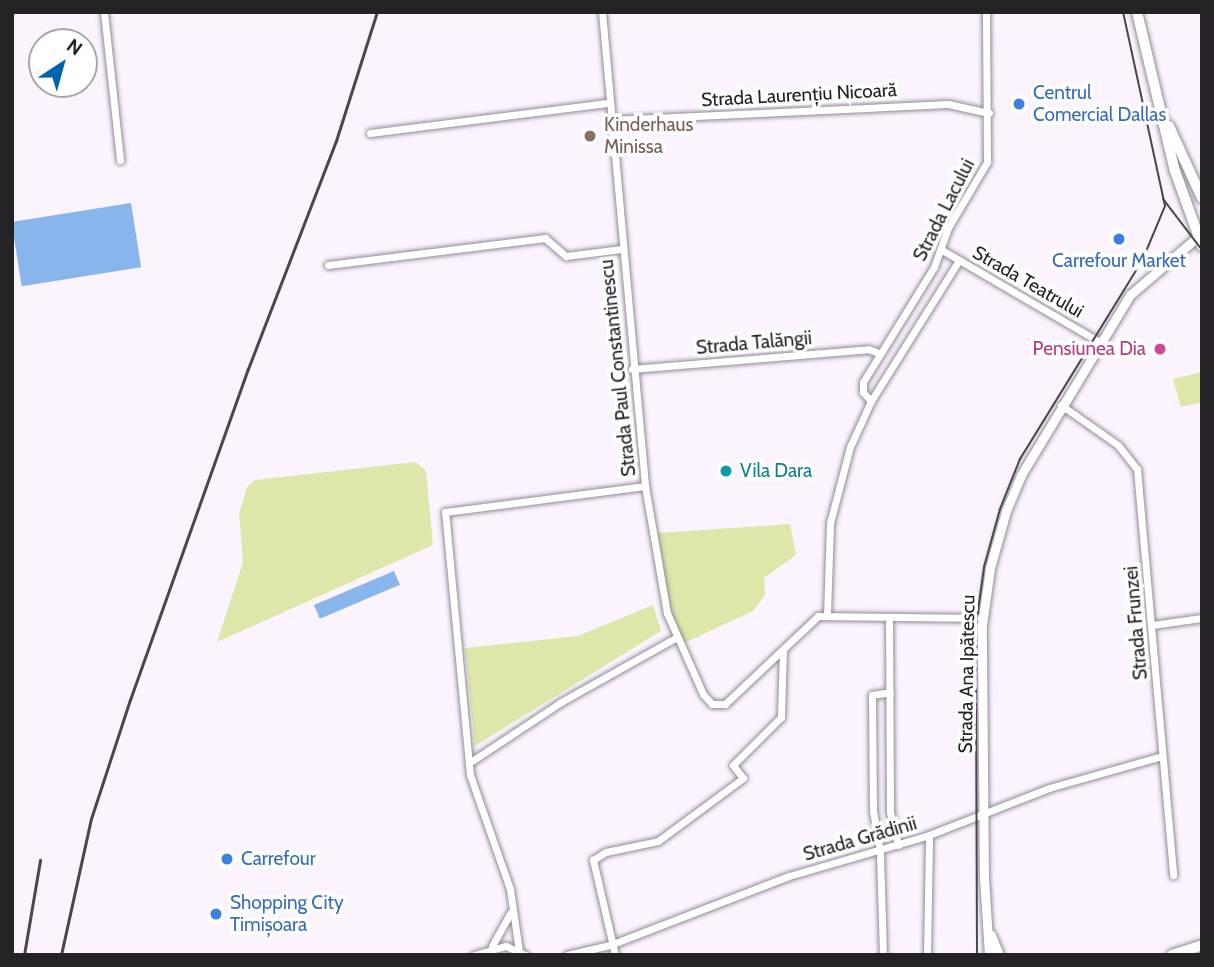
<!DOCTYPE html>
<meta charset="utf-8">
<style>
body{margin:0}
#map{position:relative;width:1214px;height:967px;overflow:hidden;background:#fbf3fe;font-family:Cabin,sans-serif}
div>[style]{position:absolute}
.green>*{inset:0;background:#dde7a9}
.water>*{inset:0;background:#88b6ec;transform-origin:0 0}
.roads{filter:drop-shadow(0 0 2px #928a96) drop-shadow(0 0 2px #928a96)}
.minor>*{height:7px;margin:-3.5px;padding:0 3.5px;transform-origin:3.5px;border-radius:3.5px;background:#fff}
.tertiary>*{height:9px;margin:-4.5px;padding:0 4.5px;transform-origin:4.5px;border-radius:4.5px;background:#fff}
.secondary>*{height:10px;margin:-5px;padding:0 5px;transform-origin:5px;border-radius:5px;background:#fff}
.primary>*{height:10px;margin:-5px;padding:0 5px;transform-origin:5px;border-radius:5px;background:#fff}
.tram>*{height:2px;margin:-1px;padding:0 1px;transform-origin:1px;border-radius:1px;background:#4a464b}
.rail>*{height:2.5px;margin:-1.25px;padding:0 1.25px;transform-origin:1.25px;border-radius:1.25px;background:#4a464b}
.dots>*{width:19px;height:19px;translate:-50% -50%;box-sizing:border-box;border:4px solid #fff;border-radius:50%}
span{translate:-50% -50%;white-space:nowrap;text-align:center;line-height:1.15;-webkit-text-stroke:7px #fff;paint-order:stroke}
.shop-label{font-size:19px;color:#366cbe}
.left{translate:0 -50%;text-align:left}
.street-label{font-size:19px;color:#252226}
.education-label{font-size:19px;color:#785e54}
.hotel-label{font-size:19px;color:#b23c85}
.right{translate:-100% -50%;text-align:right}
.culture-label{font-size:19px;color:#0d838f}
.frame{position:absolute;inset:0;border:14px solid #252226;pointer-events:none}
.north{position:absolute;left:28px;top:28px;width:70px;height:70px;box-sizing:border-box;background:#fff;border:2px solid #a8a7a8;border-radius:50%;rotate:36deg;font-size:19px;font-weight:700;line-height:28px;text-align:center;color:#252226}
.north::after{content:'';display:block;margin:auto;width:24px;height:32px;background:#0263b0;clip-path:polygon(50% 0,100% 100%,50% 72%,0 100%)}
</style>
<div id="map">
<div class="green">
<div style="clip-path:polygon(1202px 372px,1202px 402px,1181px 407px,1173px 379px)"></div>
<div style="clip-path:polygon(416px 462px,426px 471px,433px 545px,217px 642px,243px 562px,239px 514px,247px 487px,255px 480px)"></div>
<div style="clip-path:polygon(790px 524px,796px 555px,764px 578px,765px 595px,753px 611px,684px 643px,670px 616px,658px 533px)"></div>
<div style="clip-path:polygon(653px 605px,661px 631px,475px 746px,465px 648px,578px 636px)"></div>
</div>
<div class="water">
<div style="left:131px;top:203px;width:65px;height:121px;rotate:81deg"></div>
<div style="left:394px;top:571px;width:15px;height:87px;rotate:67deg"></div>
</div>
<div class="roads">
<div class="minor">
<div style="left:104px;top:12px;width:149px;rotate:83.8deg"></div>
<div style="left:602px;top:12px;width:476px;rotate:84.8deg"></div>
<div style="left:645px;top:486px;width:129px;rotate:80.2deg"></div>
<div style="left:667px;top:613px;width:89px;rotate:66deg"></div>
<div style="left:703px;top:694px;width:13px;rotate:48deg"></div>
<div style="left:712px;top:704px;width:13px"></div>
<div style="left:725px;top:704px;width:128px;rotate:-43.4deg"></div>
<div style="left:818px;top:616px;width:165px;rotate:0.7deg"></div>
<div style="left:610px;top:120px;width:338px;rotate:-2.7deg"></div>
<div style="left:948px;top:104px;width:42px;rotate:12.4deg"></div>
<div style="left:370px;top:133px;width:241px;rotate:-7.2deg"></div>
<div style="left:942px;top:250px;width:181px;rotate:30.3deg"></div>
<div style="left:328px;top:265px;width:219px;rotate:-7.1deg"></div>
<div style="left:545px;top:238px;width:28px;rotate:41deg"></div>
<div style="left:566px;top:256px;width:56px;rotate:-7.1deg"></div>
<div style="left:632px;top:369px;width:237px;rotate:-4.8deg"></div>
<div style="left:868px;top:349px;width:12px;rotate:20deg"></div>
<div style="left:871px;top:401px;width:12px;rotate:-132deg"></div>
<div style="left:863px;top:392px;width:10px;rotate:-90deg"></div>
<div style="left:863px;top:382px;width:135px;rotate:-58.3deg"></div>
<div style="left:934px;top:267px;width:41px;rotate:-70.3deg"></div>
<div style="left:948px;top:228px;width:77px;rotate:-59.4deg"></div>
<div style="left:987px;top:162px;width:150px;rotate:-90.4deg"></div>
<div style="left:1061px;top:405px;width:70px;rotate:35.1deg"></div>
<div style="left:1118px;top:445px;width:31px;rotate:52deg"></div>
<div style="left:1137px;top:469px;width:408px;rotate:84.9deg"></div>
<div style="left:827px;top:615px;width:92px;rotate:-88.1deg"></div>
<div style="left:830px;top:523px;width:79px;rotate:-75.3deg"></div>
<div style="left:850px;top:447px;width:51px;rotate:-65.5deg"></div>
<div style="left:871px;top:401px;width:166px;rotate:-58deg"></div>
<div style="left:889px;top:617px;width:195px;rotate:89.7deg"></div>
<div style="left:890px;top:812px;width:34px;rotate:76deg"></div>
<div style="left:1152px;top:625px;width:50px;rotate:-8deg"></div>
<div style="left:469px;top:763px;width:110px;rotate:-33.5deg"></div>
<div style="left:561px;top:702px;width:131px;rotate:-29.3deg"></div>
<div style="left:492px;top:946px;width:38px;rotate:-61deg"></div>
<div style="left:519px;top:951px;width:63px;rotate:-98.3deg"></div>
<div style="left:510px;top:889px;width:121px;rotate:-109.3deg"></div>
<div style="left:470px;top:775px;width:264px;rotate:-95.4deg"></div>
<div style="left:445px;top:512px;width:202px;rotate:-7.4deg"></div>
<div style="left:474px;top:955px;width:33px;rotate:-16deg"></div>
<div style="left:506px;top:946px;width:21px;rotate:25deg"></div>
<div style="left:567px;top:955px;width:44px;rotate:-13.1deg"></div>
<div style="left:610px;top:945px;width:192px;rotate:-21.1deg"></div>
<div style="left:789px;top:876px;width:146px;rotate:-16.3deg"></div>
<div style="left:929px;top:835px;width:129px;rotate:-21.4deg"></div>
<div style="left:1049px;top:788px;width:117px;rotate:-15.8deg"></div>
<div style="left:615px;top:955px;width:98px;rotate:-103deg"></div>
<div style="left:593px;top:860px;width:15px;rotate:-32deg"></div>
<div style="left:606px;top:852px;width:53px;rotate:-11.9deg"></div>
<div style="left:658px;top:841px;width:106px;rotate:-36.5deg"></div>
<div style="left:743px;top:778px;width:16px;rotate:-128deg"></div>
<div style="left:733px;top:765px;width:68px;rotate:-45deg"></div>
<div style="left:781px;top:717px;width:67px;rotate:-88.3deg"></div>
<div style="left:883px;top:955px;width:104px;rotate:-91.7deg"></div>
<div style="left:880px;top:851px;width:41px;rotate:-99.9deg"></div>
<div style="left:873px;top:811px;width:116px;rotate:-90.5deg"></div>
<div style="left:872px;top:695px;width:18px;rotate:-9deg"></div>
<div style="left:927px;top:955px;width:120px;rotate:-89deg"></div>
</div>
<div class="tertiary">
<div style="left:991px;top:935px;width:22px;rotate:68deg"></div>
<div style="left:989px;top:955px;width:77px;rotate:-93.7deg"></div>
<div style="left:984px;top:878px;width:253px;rotate:-90.5deg"></div>
<div style="left:982px;top:625px;width:58px;rotate:-82deg"></div>
<div style="left:990px;top:568px;width:59px;rotate:-74.3deg"></div>
<div style="left:1006px;top:511px;width:39px;rotate:-67deg"></div>
<div style="left:1021px;top:475px;width:210px;rotate:-58.8deg"></div>
<div style="left:1130px;top:295px;width:95px;rotate:-40.7deg"></div>
</div>
<div class="secondary">
<div style="left:1137px;top:12px;width:163px;rotate:76.6deg"></div>
<div style="left:1175px;top:171px;width:80px;rotate:70.2deg"></div>
<div style="left:1169px;top:126px;width:79px;rotate:65.4deg"></div>
</div>
<div class="primary">
<div style="left:1172px;top:955px;width:32px;rotate:-18deg"></div>
</div>
</div>
<div class="tram">
<div style="left:1163px;top:199px;width:64px;rotate:52.6deg"></div>
<div style="left:977px;top:955px;width:330px;rotate:-90.2deg"></div>
<div style="left:976px;top:625px;width:59px;rotate:-82.1deg"></div>
<div style="left:984px;top:567px;width:60px;rotate:-74.6deg"></div>
<div style="left:1000px;top:509px;width:54px;rotate:-68.2deg"></div>
<div style="left:1020px;top:459px;width:233px;rotate:-58.4deg"></div>
<div style="left:1142px;top:261px;width:60px;rotate:-67.3deg"></div>
<div style="left:1165px;top:206px;width:198px;rotate:-102.2deg"></div>
</div>
<div class="rail">
<div style="left:24px;top:955px;width:96px;rotate:-80.4deg"></div>
<div style="left:61px;top:955px;width:139px;rotate:-77.6deg"></div>
<div style="left:91px;top:819px;width:125px;rotate:-71.9deg"></div>
<div style="left:130px;top:700px;width:351px;rotate:-70.4deg"></div>
<div style="left:248px;top:369px;width:244px;rotate:-68.9deg"></div>
<div style="left:336px;top:141px;width:135px;rotate:-72.4deg"></div>
</div>
<div class="dots">
<div style="left:1019px;top:104px;background:#3f7fe0"></div>
<div style="left:590px;top:136px;background:#8d6e63"></div>
<div style="left:1119px;top:239px;background:#3f7fe0"></div>
<div style="left:1160px;top:349px;background:#d1479c"></div>
<div style="left:726px;top:471px;background:#0f9aa8"></div>
<div style="left:227px;top:859px;background:#3f7fe0"></div>
<div style="left:216px;top:914px;background:#3f7fe0"></div>
</div>
<div class="shop-label">
<span class="left" style="left:1033px;top:104px">Centrul<br>Comercial Dallas</span>
<span style="left:1119px;top:261px">Carrefour Market</span>
<span class="left" style="left:241px;top:859px">Carrefour</span>
<span class="left" style="left:230px;top:914px">Shopping City<br>Timișoara</span>
</div>
<div class="street-label">
<span style="left:799px;top:95px;rotate:-3deg">Strada Laurențiu Nicoară</span>
<span style="left:944px;top:210px;rotate:-63deg">Strada Lacului</span>
<span style="left:1028px;top:282px;rotate:30deg">Strada Teatrului</span>
<span style="left:754px;top:343px;rotate:-5deg">Strada Talăngii</span>
<span style="left:618px;top:368px;rotate:-96deg">Strada Paul Constantinescu</span>
<span style="left:1136px;top:623px;rotate:-95deg">Strada Frunzei</span>
<span style="left:967px;top:674px;rotate:-89deg">Strada Ana Ipătescu</span>
<span style="left:860px;top:839px;rotate:-16deg">Strada Grădinii</span>
</div>
<div class="education-label">
<span class="left" style="left:604px;top:136px">Kinderhaus<br>Minissa</span>
</div>
<div class="hotel-label">
<span class="right" style="left:1146px;top:349px">Pensiunea Dia</span>
</div>
<div class="culture-label">
<span class="left" style="left:740px;top:471px">Vila Dara</span>
</div>
<div class="frame"></div>
<div class="north">N</div>
</div>
